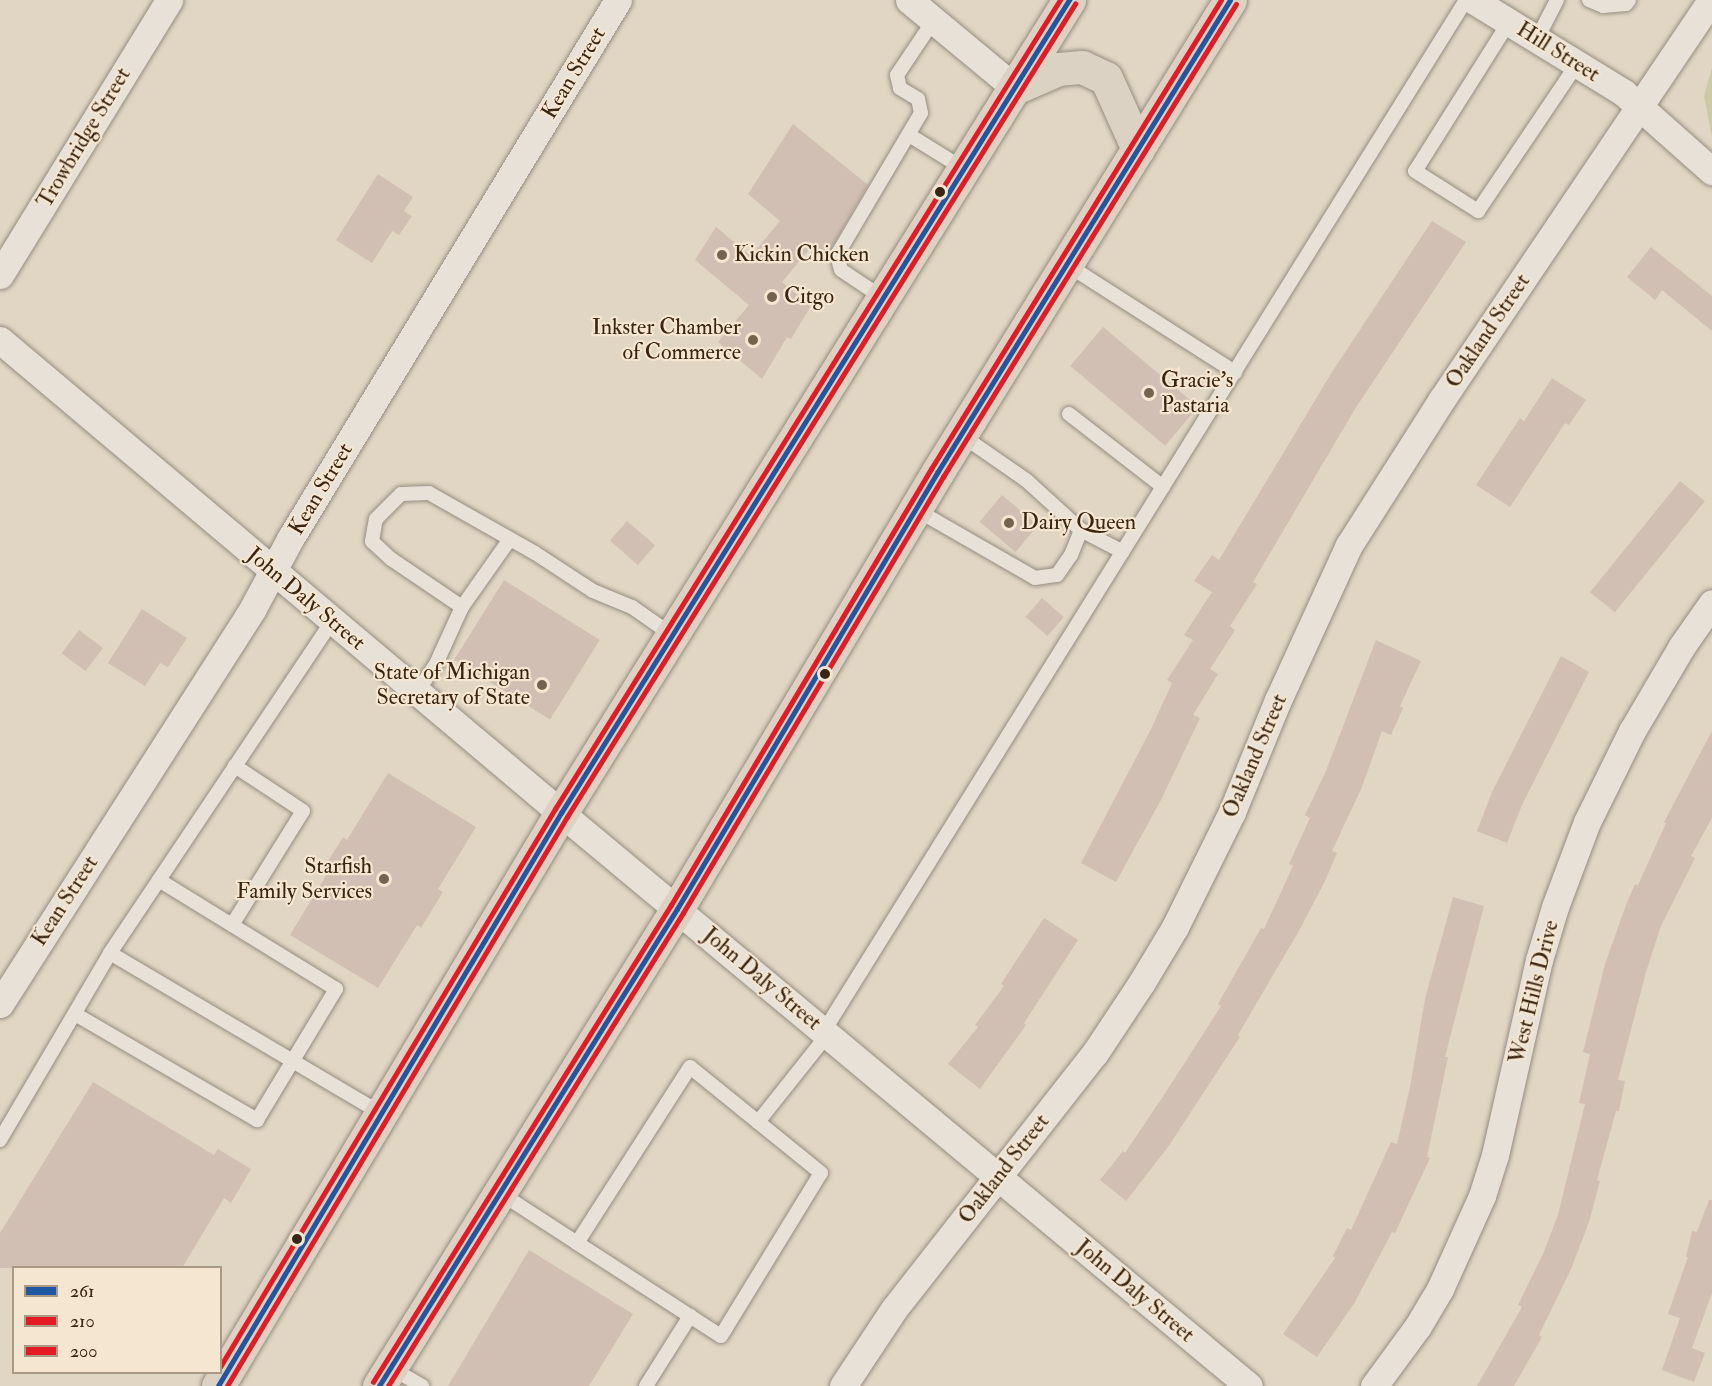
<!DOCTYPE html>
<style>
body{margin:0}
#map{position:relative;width:1712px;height:1386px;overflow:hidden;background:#e1d6c3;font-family:"IM FELL Double Pica",serif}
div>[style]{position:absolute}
.green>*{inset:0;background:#ccc9a5}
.building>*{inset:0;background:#d0bfb2;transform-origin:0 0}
.roads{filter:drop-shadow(0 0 2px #968d80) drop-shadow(0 0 2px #968d80)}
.service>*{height:14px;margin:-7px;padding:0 7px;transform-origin:7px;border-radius:7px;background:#e7e1d8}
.minor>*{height:27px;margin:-13.5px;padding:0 13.5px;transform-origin:13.5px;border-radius:13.5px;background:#e7e1d8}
.primary>*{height:33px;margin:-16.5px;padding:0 16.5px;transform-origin:16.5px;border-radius:16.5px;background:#dbd2c3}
.bus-1>*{height:4.5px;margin:-2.25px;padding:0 2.25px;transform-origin:2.25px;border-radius:2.25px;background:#1e57a3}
.bus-2>*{height:4.5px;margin:-2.25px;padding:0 2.25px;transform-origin:2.25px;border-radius:2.25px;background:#e51a23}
.bus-3>*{height:4.5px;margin:-2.25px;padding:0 2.25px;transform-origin:2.25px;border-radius:2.25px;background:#e51a23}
.dots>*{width:16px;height:16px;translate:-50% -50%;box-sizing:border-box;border:3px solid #f4e6d0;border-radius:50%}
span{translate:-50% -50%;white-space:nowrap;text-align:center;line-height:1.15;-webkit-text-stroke:4.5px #f4e6d0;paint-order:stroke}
.street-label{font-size:22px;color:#3a2512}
.poi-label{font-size:22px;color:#3a2512}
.left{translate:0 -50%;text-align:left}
.right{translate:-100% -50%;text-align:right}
.legend{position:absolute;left:12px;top:1266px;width:210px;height:108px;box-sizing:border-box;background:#f4e6d0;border:2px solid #aa9984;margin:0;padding:8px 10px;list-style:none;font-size:18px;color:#3a2512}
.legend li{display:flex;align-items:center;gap:12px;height:30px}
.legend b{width:30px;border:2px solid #aa9984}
</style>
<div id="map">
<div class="green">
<div style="clip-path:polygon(1712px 68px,1712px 137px,1704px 96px)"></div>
</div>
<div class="building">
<div style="clip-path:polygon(793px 124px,868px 185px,826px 258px,812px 246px,782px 282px,811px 306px,791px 339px,787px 337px,762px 379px,718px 342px,749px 305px,695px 260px,716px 227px,751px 256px,780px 221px,748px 194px)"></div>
<div style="clip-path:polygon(378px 174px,413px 197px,404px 211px,412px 216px,399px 235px,392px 231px,372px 263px,336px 240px)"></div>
<div style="clip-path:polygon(1432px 221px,1466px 242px,1355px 409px,1253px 582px,1257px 584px,1230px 626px,1235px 630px,1210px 669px,1218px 674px,1193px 715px,1200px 718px,1162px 798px,1116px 882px,1081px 863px,1151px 729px,1172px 683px,1167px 680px,1193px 640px,1184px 635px,1212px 592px,1194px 581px,1212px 555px,1219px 560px,1332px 372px)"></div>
<div style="clip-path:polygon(1651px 247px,1712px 296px,1712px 331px,1662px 290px,1655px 300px,1627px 277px)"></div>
<div style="left:1103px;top:327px;width:124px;height:51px;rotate:40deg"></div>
<div style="clip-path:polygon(1552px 378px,1586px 400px,1569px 425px,1565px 423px,1510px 507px,1476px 485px,1520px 418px,1524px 421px)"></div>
<div style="left:1680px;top:481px;width:32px;height:143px;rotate:39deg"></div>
<div style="left:1002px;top:495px;width:47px;height:35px;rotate:40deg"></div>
<div style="left:627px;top:521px;width:37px;height:26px;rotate:41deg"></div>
<div style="left:504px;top:580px;width:113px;height:94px;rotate:32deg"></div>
<div style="left:1042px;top:598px;width:29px;height:25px;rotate:41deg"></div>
<div style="clip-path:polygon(142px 609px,187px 638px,168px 667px,160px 663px,145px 686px,108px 663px)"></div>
<div style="left:79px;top:630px;width:30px;height:29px;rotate:37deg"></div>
<div style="clip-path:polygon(1376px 640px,1421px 661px,1400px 706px,1403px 708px,1391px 735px,1382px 731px,1362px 787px,1332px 851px,1337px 853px,1325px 881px,1300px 929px,1238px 1035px,1240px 1037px,1168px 1147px,1126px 1201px,1100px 1180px,1123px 1151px,1125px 1153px,1166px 1092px,1221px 1006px,1218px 1004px,1261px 928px,1264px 929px,1293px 866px,1289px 864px,1310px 818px,1305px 815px,1326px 771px)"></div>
<div style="clip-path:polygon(1561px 656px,1589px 672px,1522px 805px,1507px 843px,1477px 831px,1492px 792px)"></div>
<div style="clip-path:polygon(1712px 731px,1712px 818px,1691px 856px,1695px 858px,1661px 926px,1646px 972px,1618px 1080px,1625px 1081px,1619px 1111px,1616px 1111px,1597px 1180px,1600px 1181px,1589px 1222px,1571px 1269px,1539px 1335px,1542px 1337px,1514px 1386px,1477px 1386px,1522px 1307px,1518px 1305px,1543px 1254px,1558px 1215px,1585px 1104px,1579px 1103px,1590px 1054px,1583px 1052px,1605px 964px,1626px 905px,1635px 884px,1638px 885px,1666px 823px,1664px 822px)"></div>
<div style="clip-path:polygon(388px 773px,476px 827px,438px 889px,443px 892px,421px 928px,417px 925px,378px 988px,290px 935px,330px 869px,325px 866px,343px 837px,347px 840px)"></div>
<div style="clip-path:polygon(1453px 897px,1484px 906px,1445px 1057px,1448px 1057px,1427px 1157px,1430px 1158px,1395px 1233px,1392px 1232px,1355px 1302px,1317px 1357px,1283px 1334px,1335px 1258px,1333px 1256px,1347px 1228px,1351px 1230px,1391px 1142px,1397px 1144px,1410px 1087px,1425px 999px)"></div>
<div style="clip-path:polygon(1044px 918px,1078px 940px,1024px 1023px,1026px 1025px,980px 1089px,948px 1064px,978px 1027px,975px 1025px,1004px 986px,1001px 984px)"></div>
<div style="clip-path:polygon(93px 1082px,214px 1155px,218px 1149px,251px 1169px,231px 1203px,224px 1198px,182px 1268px,0 1268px,0 1233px)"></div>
<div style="clip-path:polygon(1709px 1200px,1712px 1200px,1712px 1293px,1692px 1348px,1705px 1353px,1694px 1382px,1662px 1370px,1680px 1318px,1668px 1314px,1688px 1257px,1686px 1257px,1692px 1231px,1697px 1232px)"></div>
<div style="clip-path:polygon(529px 1250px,633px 1314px,589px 1386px,448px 1386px)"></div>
</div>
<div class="roads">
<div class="service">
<div style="left:1589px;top:0;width:15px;rotate:23deg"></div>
<div style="left:1603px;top:6px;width:23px;rotate:-5deg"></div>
<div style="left:1626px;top:4px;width:5px;rotate:-53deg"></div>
<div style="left:1509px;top:22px;width:176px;rotate:122.2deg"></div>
<div style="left:1415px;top:171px;width:75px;rotate:32.4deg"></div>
<div style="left:1478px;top:211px;width:177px;rotate:-56deg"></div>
<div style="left:1537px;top:39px;width:44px;rotate:-62.9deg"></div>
<div style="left:909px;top:135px;width:65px;rotate:31.7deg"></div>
<div style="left:1066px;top:264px;width:201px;rotate:32.6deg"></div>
<div style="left:883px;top:298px;width:50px;rotate:-146.3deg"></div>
<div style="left:841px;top:270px;width:16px;rotate:-105deg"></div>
<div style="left:837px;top:255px;width:165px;rotate:-59.4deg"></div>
<div style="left:921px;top:113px;width:14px;rotate:-102deg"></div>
<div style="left:918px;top:99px;width:21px;rotate:-149deg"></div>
<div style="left:900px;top:88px;width:13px;rotate:-103deg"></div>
<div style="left:897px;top:75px;width:66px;rotate:-56.1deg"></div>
<div style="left:1069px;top:414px;width:119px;rotate:37.8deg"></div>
<div style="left:961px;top:435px;width:79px;rotate:34.7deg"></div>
<div style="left:1026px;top:480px;width:74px;rotate:42.3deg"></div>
<div style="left:1081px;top:530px;width:47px;rotate:27.6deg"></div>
<div style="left:915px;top:509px;width:138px;rotate:29.9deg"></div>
<div style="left:1035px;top:578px;width:22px;rotate:-8deg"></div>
<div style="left:1057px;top:575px;width:24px;rotate:-55deg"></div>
<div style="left:1071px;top:555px;width:27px;rotate:-68deg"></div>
<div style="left:462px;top:607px;width:83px;rotate:-54.8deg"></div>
<div style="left:417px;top:692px;width:34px;rotate:-56deg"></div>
<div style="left:436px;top:664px;width:63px;rotate:-65.5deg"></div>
<div style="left:462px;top:607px;width:86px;rotate:-145.9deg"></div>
<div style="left:391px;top:559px;width:26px;rotate:-137deg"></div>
<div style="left:372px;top:541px;width:22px;rotate:-80deg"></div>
<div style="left:376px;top:519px;width:35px;rotate:-45deg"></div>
<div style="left:401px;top:494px;width:28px;rotate:-2deg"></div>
<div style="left:429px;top:493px;width:122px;rotate:29.5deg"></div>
<div style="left:535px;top:553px;width:69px;rotate:33.2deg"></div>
<div style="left:593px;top:591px;width:42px;rotate:22.3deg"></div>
<div style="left:632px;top:607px;width:49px;rotate:35deg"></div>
<div style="left:232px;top:925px;width:134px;rotate:-58.1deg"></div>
<div style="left:303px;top:811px;width:82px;rotate:-146.5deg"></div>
<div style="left:110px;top:953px;width:399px;rotate:-56.2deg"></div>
<div style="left:75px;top:1014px;width:211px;rotate:30.2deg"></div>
<div style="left:257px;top:1120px;width:153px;rotate:-58.9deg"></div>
<div style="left:336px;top:989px;width:208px;rotate:-148.4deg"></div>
<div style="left:824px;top:1031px;width:1215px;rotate:-58.09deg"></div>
<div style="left:758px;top:1122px;width:87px;rotate:-141deg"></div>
<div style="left:690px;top:1067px;width:209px;rotate:122.7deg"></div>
<div style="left:577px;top:1243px;width:171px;rotate:32.9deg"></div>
<div style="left:721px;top:1336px;width:191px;rotate:-58.5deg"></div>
<div style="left:821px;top:1173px;width:81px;rotate:-141deg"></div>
<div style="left:758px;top:1122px;width:112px;rotate:-51.5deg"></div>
<div style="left:0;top:1140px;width:217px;rotate:-59.5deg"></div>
<div style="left:110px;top:953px;width:315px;rotate:30.6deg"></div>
<div style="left:500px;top:1193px;width:92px;rotate:33deg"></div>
<div style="left:391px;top:1368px;width:36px;rotate:30deg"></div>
<div style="left:646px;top:1386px;width:83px;rotate:-57.8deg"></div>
</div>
<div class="minor">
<div style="left:909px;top:0;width:138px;rotate:39.7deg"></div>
<div style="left:1473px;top:0;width:177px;rotate:31.6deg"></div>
<div style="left:1624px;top:93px;width:118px;rotate:41.6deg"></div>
<div style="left:0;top:275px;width:323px;rotate:-58.4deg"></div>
<div style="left:0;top:340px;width:734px;rotate:40.14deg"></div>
<div style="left:561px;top:813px;width:895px;rotate:39.79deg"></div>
<div style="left:0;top:1004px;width:470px;rotate:-57.4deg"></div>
<div style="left:253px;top:608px;width:78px;rotate:-61.8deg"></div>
<div style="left:290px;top:539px;width:631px;rotate:-58.68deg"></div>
<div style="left:843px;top:1386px;width:92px;rotate:-56.5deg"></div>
<div style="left:894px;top:1309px;width:325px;rotate:-51.9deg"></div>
<div style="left:1095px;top:1053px;width:85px;rotate:-56.5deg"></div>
<div style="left:1142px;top:982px;width:64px;rotate:-59deg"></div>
<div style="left:1175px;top:927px;width:128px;rotate:-63.6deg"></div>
<div style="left:1232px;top:812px;width:121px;rotate:-67.7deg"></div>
<div style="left:1278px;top:700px;width:170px;rotate:-65.4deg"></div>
<div style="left:1349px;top:545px;width:173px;rotate:-57.5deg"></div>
<div style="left:1442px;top:399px;width:481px;rotate:-56deg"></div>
<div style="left:1374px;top:1386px;width:74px;rotate:-53.7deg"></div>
<div style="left:1418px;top:1326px;width:43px;rotate:-59.3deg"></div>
<div style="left:1440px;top:1289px;width:102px;rotate:-65.7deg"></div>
<div style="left:1482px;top:1196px;width:43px;rotate:-72.4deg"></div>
<div style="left:1495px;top:1155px;width:200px;rotate:-77.3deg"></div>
<div style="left:1539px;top:960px;width:55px;rotate:-73.2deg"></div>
<div style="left:1555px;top:907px;width:91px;rotate:-69.4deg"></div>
<div style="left:1587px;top:822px;width:102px;rotate:-63.7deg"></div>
<div style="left:1632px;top:731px;width:99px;rotate:-59.5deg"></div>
<div style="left:1682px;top:646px;width:52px;rotate:-55.1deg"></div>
</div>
<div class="primary">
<div style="left:1015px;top:88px;width:47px;rotate:-23.8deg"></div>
<div style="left:1058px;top:69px;width:24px;rotate:-5deg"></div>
<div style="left:1082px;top:67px;width:26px;rotate:25deg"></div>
<div style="left:1106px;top:78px;width:78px;rotate:65.7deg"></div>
<div style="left:218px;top:1386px;width:668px;rotate:-59.1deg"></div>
<div style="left:561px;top:813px;width:959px;rotate:-58deg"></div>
<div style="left:379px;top:1386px;width:562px;rotate:-58.01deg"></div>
<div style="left:677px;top:909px;width:508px;rotate:-59.19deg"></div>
<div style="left:937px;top:473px;width:556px;rotate:-58.22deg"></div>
</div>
</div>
<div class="bus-1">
<div style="left:218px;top:1386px;width:668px;rotate:-59.1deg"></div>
<div style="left:561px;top:813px;width:959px;rotate:-58deg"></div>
<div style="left:379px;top:1386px;width:562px;rotate:-58.01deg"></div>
<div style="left:677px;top:909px;width:508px;rotate:-59.19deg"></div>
<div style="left:937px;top:473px;width:556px;rotate:-58.22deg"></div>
</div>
<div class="bus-2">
<div style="left:227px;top:1386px;width:663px;rotate:-59.14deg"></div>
<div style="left:567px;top:817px;width:959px;rotate:-58deg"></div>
<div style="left:388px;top:1386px;width:557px;rotate:-58.05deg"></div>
<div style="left:683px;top:913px;width:508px;rotate:-59.19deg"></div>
<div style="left:943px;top:477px;width:556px;rotate:-58.22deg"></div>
</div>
<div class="bus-3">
<div style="left:220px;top:1367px;width:651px;rotate:-59.02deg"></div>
<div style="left:555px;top:809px;width:954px;rotate:-58.03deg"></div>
<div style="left:373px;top:1382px;width:562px;rotate:-58.01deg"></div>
<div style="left:671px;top:905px;width:508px;rotate:-59.19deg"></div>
<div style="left:931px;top:469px;width:551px;rotate:-58.27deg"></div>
</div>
<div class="dots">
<div style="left:940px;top:192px;background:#3a2512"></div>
<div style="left:722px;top:255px;background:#746350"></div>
<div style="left:772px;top:297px;background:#746350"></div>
<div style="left:753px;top:340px;background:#746350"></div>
<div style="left:1149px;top:393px;background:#746350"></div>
<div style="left:1009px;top:523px;background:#746350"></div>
<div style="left:825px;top:674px;background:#3a2512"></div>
<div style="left:542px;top:685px;background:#746350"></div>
<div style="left:384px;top:879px;background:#746350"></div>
<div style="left:297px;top:1239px;background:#3a2512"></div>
</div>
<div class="street-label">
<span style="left:1558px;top:52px;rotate:32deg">Hill Street</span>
<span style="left:574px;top:73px;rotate:-59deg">Kean Street</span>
<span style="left:84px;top:138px;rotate:-59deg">Trowbridge Street</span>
<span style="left:1488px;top:331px;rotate:-56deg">Oakland Street</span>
<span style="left:321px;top:489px;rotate:-59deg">Kean Street</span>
<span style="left:306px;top:599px;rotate:40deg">John Daly Street</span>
<span style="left:1255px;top:756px;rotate:-67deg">Oakland Street</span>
<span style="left:65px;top:901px;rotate:-57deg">Kean Street</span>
<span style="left:762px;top:979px;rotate:40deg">John Daly Street</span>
<span style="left:1534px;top:992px;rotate:-76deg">West Hills Drive</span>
<span style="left:1004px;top:1169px;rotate:-52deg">Oakland Street</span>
<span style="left:1135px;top:1291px;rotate:40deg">John Daly Street</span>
</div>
<div class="poi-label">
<span class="left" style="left:734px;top:255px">Kickin Chicken</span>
<span class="left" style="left:784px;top:297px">Citgo</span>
<span class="right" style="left:741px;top:340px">Inkster Chamber<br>of Commerce</span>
<span class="left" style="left:1161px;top:393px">Gracie's<br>Pastaria</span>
<span class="left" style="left:1021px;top:523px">Dairy Queen</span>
<span class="right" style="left:530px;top:685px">State of Michigan<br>Secretary of State</span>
<span class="right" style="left:372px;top:879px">Starfish<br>Family Services</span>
</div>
<ul class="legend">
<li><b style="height:8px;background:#1e57a3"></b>261</li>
<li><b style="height:8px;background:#e51a23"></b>210</li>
<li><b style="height:8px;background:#e51a23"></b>200</li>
</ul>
</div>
